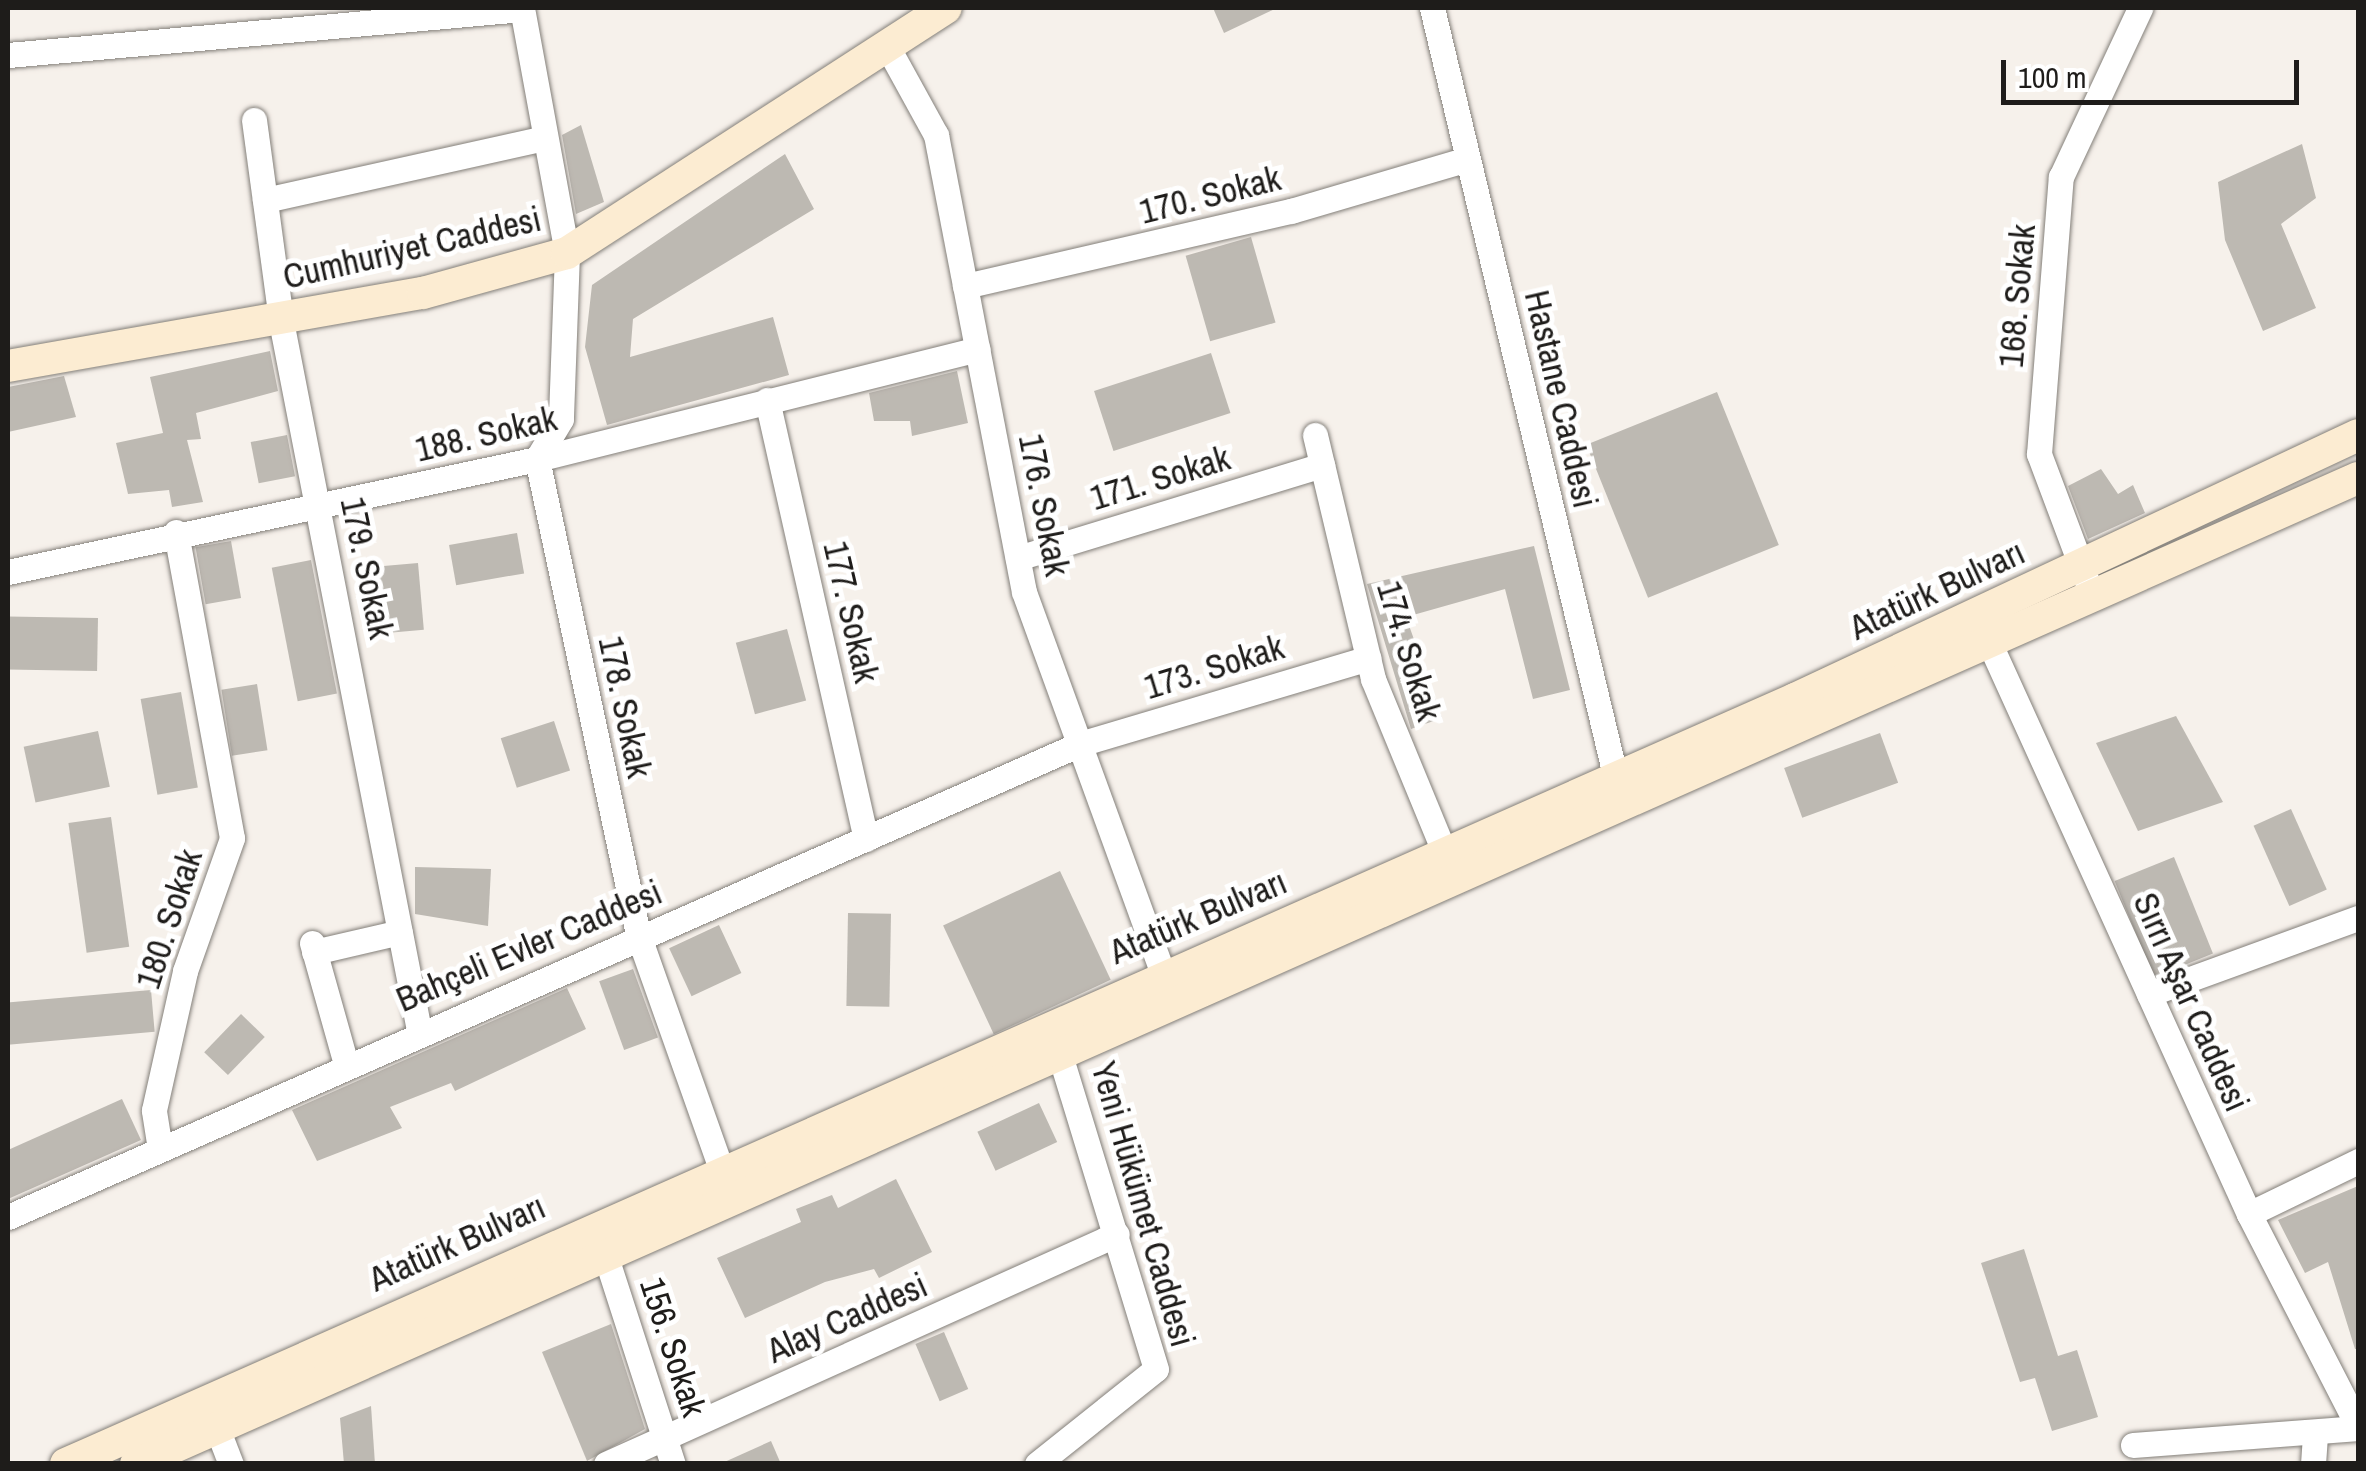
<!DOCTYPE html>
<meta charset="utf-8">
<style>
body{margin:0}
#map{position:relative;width:2366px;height:1471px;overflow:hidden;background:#f6f1eb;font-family:"Archivo Narrow",sans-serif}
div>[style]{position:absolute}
.building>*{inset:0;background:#bdb9b2;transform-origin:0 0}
.roads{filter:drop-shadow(0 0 2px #837f79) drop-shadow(0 0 2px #837f79)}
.street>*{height:25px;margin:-12.5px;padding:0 12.5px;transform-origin:12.5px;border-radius:12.5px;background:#fff}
.secondary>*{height:32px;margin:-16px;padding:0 16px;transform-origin:16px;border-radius:16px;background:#fcecd2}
span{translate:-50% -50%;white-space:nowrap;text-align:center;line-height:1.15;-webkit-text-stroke:10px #fff;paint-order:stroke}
.street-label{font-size:35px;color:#1e1c1a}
.frame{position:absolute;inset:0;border:10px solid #1e1c1a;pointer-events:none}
.scale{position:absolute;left:2001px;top:60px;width:298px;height:45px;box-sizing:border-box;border:5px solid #1e1c1a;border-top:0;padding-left:12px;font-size:30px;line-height:35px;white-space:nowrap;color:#1e1c1a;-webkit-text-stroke:8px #fff;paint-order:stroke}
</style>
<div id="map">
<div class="building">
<div style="clip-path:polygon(1213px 8px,1277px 8px,1224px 33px)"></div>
<div style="clip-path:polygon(581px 125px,604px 202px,576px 214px,562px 135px)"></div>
<div style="clip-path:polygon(2302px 144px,2316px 198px,2281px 224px,2316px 308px,2263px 331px,2225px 240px,2218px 182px)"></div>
<div style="clip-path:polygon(785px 154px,814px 209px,633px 319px,630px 357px,773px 317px,789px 375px,607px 425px,585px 347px,592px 285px)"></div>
<div style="left:1251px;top:237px;width:89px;height:68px;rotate:74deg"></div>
<div style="clip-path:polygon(270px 351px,278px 391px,196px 413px,201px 439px,187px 440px,203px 502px,172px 507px,169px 490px,128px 494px,116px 443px,163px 433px,150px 377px)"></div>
<div style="left:1211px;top:353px;width:63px;height:123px;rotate:72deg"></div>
<div style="clip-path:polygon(957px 371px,968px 423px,912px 436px,910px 421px,874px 421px,869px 393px)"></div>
<div style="clip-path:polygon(64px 376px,76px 417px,8px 432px,8px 387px)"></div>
<div style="left:1717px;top:392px;width:165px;height:141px;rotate:68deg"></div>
<div style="left:287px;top:435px;width:42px;height:37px;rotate:79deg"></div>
<div style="clip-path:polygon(2101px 469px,2118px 494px,2133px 485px,2145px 513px,2088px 539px,2068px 486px)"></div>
<div style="left:517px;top:533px;width:41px;height:69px;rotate:80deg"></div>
<div style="left:231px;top:541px;width:58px;height:36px;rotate:80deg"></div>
<div style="clip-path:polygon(1534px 546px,1570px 690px,1533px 699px,1505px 589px,1406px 617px,1442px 718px,1411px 729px,1367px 584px)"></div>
<div style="left:311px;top:560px;width:136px;height:40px;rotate:79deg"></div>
<div style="left:418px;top:563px;width:67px;height:43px;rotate:85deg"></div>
<div style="left:98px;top:618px;width:53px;height:90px;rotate:91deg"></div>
<div style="left:787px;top:629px;width:74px;height:53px;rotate:75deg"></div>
<div style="left:257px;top:684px;width:67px;height:36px;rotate:81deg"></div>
<div style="left:181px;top:692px;width:97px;height:41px;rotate:80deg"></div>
<div style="clip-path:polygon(2176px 716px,2223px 802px,2138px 831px,2096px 743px)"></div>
<div style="left:554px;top:721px;width:52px;height:56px;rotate:72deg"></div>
<div style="left:98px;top:731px;width:57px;height:76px;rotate:78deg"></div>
<div style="left:1880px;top:733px;width:53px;height:102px;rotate:70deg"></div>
<div style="left:2291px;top:809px;width:88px;height:41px;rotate:66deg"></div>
<div style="left:111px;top:817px;width:131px;height:43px;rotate:82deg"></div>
<div style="left:2174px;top:857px;width:104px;height:64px;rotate:68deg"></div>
<div style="clip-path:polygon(415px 867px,491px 869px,488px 926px,415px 914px)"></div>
<div style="left:1060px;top:871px;width:120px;height:129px;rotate:65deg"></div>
<div style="left:848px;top:913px;width:43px;height:93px;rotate:1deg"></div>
<div style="left:719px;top:925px;width:53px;height:55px;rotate:65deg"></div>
<div style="left:633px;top:969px;width:73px;height:36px;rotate:70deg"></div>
<div style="clip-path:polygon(567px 988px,586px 1029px,455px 1091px,451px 1083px,390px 1107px,402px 1128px,317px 1161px,292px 1110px)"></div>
<div style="left:151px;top:990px;width:42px;height:147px;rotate:85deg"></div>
<div style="left:241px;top:1014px;width:33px;height:53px;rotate:44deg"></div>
<div style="clip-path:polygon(122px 1099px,141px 1140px,8px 1199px,8px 1150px)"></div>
<div style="left:1039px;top:1103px;width:43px;height:68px;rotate:65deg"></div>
<div style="clip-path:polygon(896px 1179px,932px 1252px,879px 1278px,874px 1269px,825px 1282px,745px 1318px,717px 1258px,801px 1222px,796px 1209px,832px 1195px,838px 1208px)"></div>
<div style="clip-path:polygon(2358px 1186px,2358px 1349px,2355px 1349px,2328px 1262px,2305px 1273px,2278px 1220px)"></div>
<div style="clip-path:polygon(2024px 1249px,2058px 1356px,2077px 1350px,2098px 1417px,2052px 1431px,2035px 1378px,2020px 1382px,1981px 1263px)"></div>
<div style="clip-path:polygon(611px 1324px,645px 1429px,587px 1461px,542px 1352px)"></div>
<div style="left:944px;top:1332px;width:62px;height:31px;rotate:67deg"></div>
<div style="clip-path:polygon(371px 1406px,375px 1464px,344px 1464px,340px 1418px)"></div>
<div style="clip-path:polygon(771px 1441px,781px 1464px,720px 1464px)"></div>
</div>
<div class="roads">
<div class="street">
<div style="left:522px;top:8px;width:249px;rotate:79.6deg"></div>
<div style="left:567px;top:253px;width:166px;rotate:92.1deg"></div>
<div style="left:561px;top:419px;width:47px;rotate:121deg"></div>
<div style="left:537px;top:459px;width:489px;rotate:78deg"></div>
<div style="left:639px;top:937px;width:246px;rotate:70.5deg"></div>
<div style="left:1432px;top:8px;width:806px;rotate:76.58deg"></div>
<div style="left:887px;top:46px;width:102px;rotate:61.2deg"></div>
<div style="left:936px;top:135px;width:465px;rotate:79.1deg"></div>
<div style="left:1024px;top:592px;width:404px;rotate:70deg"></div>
<div style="left:8px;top:55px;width:516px;rotate:-5.11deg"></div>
<div style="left:254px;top:120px;width:203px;rotate:82.3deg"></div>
<div style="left:281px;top:321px;width:722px;rotate:78.99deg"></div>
<div style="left:265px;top:200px;width:286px;rotate:-12.5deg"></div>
<div style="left:965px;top:286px;width:335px;rotate:-13deg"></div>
<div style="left:1291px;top:211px;width:184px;rotate:-16.4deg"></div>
<div style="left:767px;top:400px;width:450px;rotate:77.3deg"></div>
<div style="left:1315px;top:435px;width:251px;rotate:76.6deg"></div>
<div style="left:1373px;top:679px;width:204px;rotate:67.6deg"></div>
<div style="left:1018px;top:558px;width:318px;rotate:-17deg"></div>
<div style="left:8px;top:572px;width:541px;rotate:-12.06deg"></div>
<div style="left:537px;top:459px;width:454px;rotate:-14deg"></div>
<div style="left:2086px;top:579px;width:134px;rotate:-110.6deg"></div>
<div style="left:2039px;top:454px;width:278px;rotate:-85.5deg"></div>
<div style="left:2061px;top:177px;width:187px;rotate:-64.9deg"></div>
<div style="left:1997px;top:626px;width:18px;rotate:117deg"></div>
<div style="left:1989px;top:642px;width:628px;rotate:65.56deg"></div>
<div style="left:2249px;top:1214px;width:238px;rotate:62.8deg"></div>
<div style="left:312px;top:943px;width:126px;rotate:74.3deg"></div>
<div style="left:314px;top:952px;width:88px;rotate:-13.1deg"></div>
<div style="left:2149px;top:994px;width:222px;rotate:-20deg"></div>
<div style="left:160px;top:1149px;width:39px;rotate:-99deg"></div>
<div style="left:154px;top:1110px;width:142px;rotate:-77.4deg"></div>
<div style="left:185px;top:971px;width:141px;rotate:-70.5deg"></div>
<div style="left:232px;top:838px;width:311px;rotate:-100.4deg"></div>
<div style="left:2249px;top:1214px;width:121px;rotate:-25.9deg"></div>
<div style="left:8px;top:1217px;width:1172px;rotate:-23.81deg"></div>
<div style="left:1080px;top:744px;width:301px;rotate:-16.6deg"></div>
<div style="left:605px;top:1254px;width:221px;rotate:72.1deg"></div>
<div style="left:217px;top:1428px;width:39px;rotate:69deg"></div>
<div style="left:2133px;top:1445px;width:226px;rotate:-4.3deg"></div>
<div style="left:606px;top:1464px;width:560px;rotate:-24.23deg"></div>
<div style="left:1037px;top:1464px;width:152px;rotate:-38.6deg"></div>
<div style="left:1156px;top:1369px;width:345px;rotate:-107deg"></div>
<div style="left:2313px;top:1464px;width:29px;rotate:-86deg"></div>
</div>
<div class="secondary">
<div style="left:8px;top:366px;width:421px;rotate:-10deg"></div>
<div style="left:423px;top:293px;width:149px;rotate:-15.5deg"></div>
<div style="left:567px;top:253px;width:451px;rotate:-32.9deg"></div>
<div style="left:66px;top:1464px;width:1891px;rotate:-23.87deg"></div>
<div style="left:1795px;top:699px;width:622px;rotate:-25.12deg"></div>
<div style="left:136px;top:1464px;width:2431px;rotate:-23.93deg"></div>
</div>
</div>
<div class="street-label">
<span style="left:1210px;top:195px;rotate:-14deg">170. Sokak</span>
<span style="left:412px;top:248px;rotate:-13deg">Cumhuriyet Caddesi</span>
<span style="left:2017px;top:296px;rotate:-85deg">168. Sokak</span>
<span style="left:1561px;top:399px;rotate:77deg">Hastane Caddesi</span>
<span style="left:486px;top:434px;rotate:-13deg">188. Sokak</span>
<span style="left:1160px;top:478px;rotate:-17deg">171. Sokak</span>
<span style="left:1044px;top:505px;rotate:79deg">176. Sokak</span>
<span style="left:367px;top:568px;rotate:78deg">179. Sokak</span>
<span style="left:1937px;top:590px;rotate:-25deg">Atatürk Bulvarı</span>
<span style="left:851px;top:612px;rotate:77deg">177. Sokak</span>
<span style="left:1409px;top:651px;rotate:73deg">174. Sokak</span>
<span style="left:1214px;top:667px;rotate:-17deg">173. Sokak</span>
<span style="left:625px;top:707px;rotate:78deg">178. Sokak</span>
<span style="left:1198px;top:917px;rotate:-23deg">Atatürk Bulvarı</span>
<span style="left:169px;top:919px;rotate:-72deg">180. Sokak</span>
<span style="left:529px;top:946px;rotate:-23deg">Bahçeli Evler Caddesi</span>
<span style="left:2191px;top:1002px;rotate:66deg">Sırrı Aşar Caddesi</span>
<span style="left:1143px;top:1204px;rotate:74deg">Yeni Hükümet Caddesi</span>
<span style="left:457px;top:1243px;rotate:-24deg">Atatürk Bulvarı</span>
<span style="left:847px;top:1318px;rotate:-24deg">Alay Caddesi</span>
<span style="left:673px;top:1347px;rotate:72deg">156. Sokak</span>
</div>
<div class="frame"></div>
<div class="scale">100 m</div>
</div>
